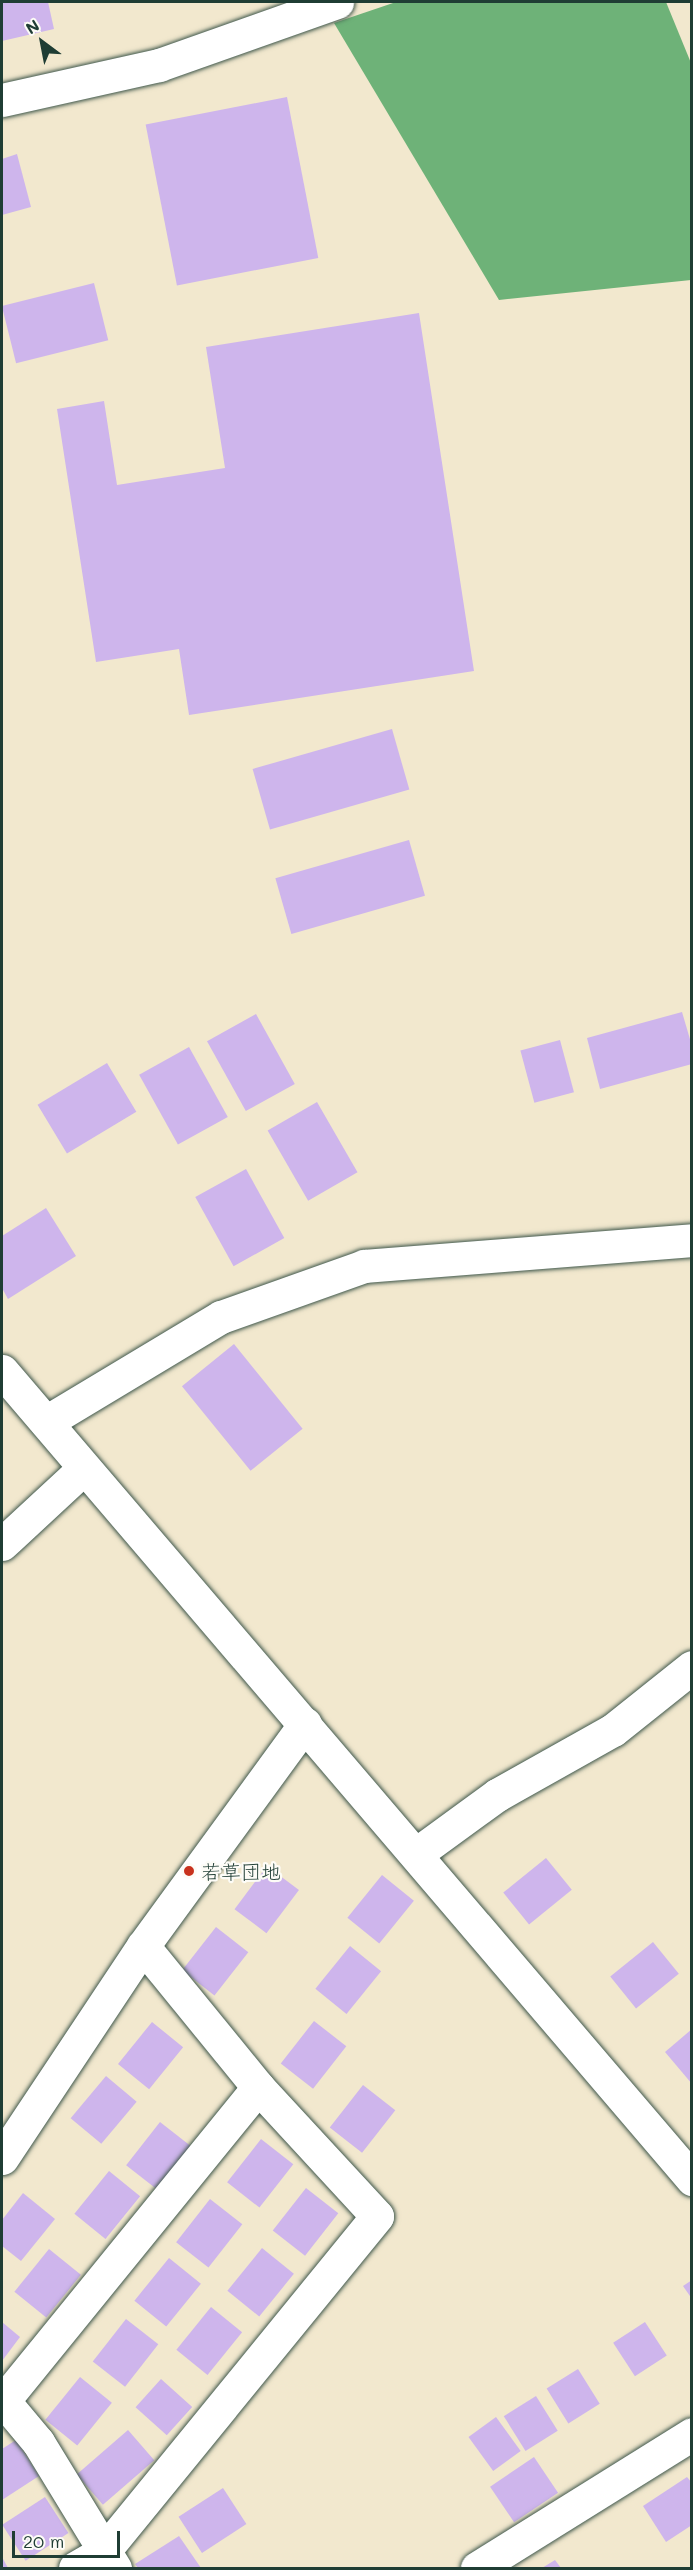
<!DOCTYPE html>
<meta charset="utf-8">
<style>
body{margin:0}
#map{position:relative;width:693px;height:2570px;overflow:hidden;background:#f2e8ce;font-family:Mali,"Klee One",sans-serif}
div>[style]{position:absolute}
.forest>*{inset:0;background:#6eb278}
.building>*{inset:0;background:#ceb5ec;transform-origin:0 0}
.roads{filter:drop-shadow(0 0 2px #3f574b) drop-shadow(0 0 2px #3f574b)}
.minor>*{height:33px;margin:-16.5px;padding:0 16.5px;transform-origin:16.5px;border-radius:16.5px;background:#fff}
.dots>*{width:16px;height:16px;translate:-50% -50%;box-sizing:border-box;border:3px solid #fdfcf7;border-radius:50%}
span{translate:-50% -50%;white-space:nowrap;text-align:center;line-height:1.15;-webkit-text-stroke:4.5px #fdfcf7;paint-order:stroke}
.poi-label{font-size:20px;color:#1f3d34}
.left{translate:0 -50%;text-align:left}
.frame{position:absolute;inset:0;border:3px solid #1f3d34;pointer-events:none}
.north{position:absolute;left:12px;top:12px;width:60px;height:60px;-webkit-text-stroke:4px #fdfcf7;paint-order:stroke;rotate:328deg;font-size:16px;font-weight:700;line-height:24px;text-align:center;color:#1f3d34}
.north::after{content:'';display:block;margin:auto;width:21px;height:27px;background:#1f3d34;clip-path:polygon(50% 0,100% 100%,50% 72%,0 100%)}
.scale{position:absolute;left:12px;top:2531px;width:108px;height:27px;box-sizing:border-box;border:3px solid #1f3d34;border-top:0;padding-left:8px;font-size:18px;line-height:21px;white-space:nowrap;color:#1f3d34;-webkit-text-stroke:4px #fdfcf7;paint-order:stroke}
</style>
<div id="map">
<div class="forest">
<div style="clip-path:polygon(396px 2px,666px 2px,691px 63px,691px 280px,499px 300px,334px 23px)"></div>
</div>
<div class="building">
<div style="clip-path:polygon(2px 2px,48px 2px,54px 29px,2px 41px)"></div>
<div style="left:287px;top:97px;width:164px;height:144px;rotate:79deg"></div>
<div style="clip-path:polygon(17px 154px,31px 207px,2px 215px,2px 159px)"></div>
<div style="left:94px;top:283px;width:59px;height:95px;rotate:76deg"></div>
<div style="clip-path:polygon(419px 313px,474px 671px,189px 715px,179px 649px,96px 662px,57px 409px,104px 401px,117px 485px,225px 468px,206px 347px)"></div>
<div style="left:392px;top:729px;width:63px;height:145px;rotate:74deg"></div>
<div style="left:409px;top:840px;width:58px;height:139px;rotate:74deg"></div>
<div style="clip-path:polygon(682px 1012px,692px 1046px,692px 1064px,600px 1089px,587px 1038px)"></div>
<div style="left:256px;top:1014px;width:80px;height:56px;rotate:61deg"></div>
<div style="left:560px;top:1040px;width:54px;height:41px;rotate:75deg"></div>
<div style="left:189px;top:1047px;width:80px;height:57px;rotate:61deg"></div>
<div style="left:107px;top:1063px;width:57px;height:81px;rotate:59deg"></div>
<div style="left:317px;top:1102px;width:81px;height:57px;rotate:60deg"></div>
<div style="left:246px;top:1169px;width:79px;height:58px;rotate:61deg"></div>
<div style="clip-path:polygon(46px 1208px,76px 1256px,8px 1299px,2px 1288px,2px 1236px)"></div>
<div style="left:234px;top:1344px;width:109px;height:67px;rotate:51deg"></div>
<div style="left:546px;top:1858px;width:41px;height:55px;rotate:51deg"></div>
<div style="left:267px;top:1866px;width:40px;height:54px;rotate:37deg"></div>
<div style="left:382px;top:1875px;width:41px;height:55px;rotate:39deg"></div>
<div style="left:216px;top:1927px;width:41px;height:55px;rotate:38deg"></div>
<div style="left:653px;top:1942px;width:41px;height:55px;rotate:51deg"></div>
<div style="left:350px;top:1946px;width:40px;height:55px;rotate:39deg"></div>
<div style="left:314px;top:2021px;width:41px;height:54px;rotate:38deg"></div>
<div style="left:152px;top:2022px;width:40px;height:54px;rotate:39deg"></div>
<div style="clip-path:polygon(692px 2029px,692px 2084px,665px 2052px)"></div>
<div style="left:106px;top:2076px;width:40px;height:55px;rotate:40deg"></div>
<div style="left:363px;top:2085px;width:41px;height:54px;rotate:38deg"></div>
<div style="left:160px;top:2122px;width:41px;height:55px;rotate:38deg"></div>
<div style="left:261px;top:2139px;width:41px;height:55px;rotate:38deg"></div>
<div style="left:109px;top:2171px;width:40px;height:55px;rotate:39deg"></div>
<div style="left:306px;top:2188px;width:41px;height:54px;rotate:38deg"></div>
<div style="clip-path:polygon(23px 2193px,55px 2219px,21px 2261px,2px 2246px,2px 2220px)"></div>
<div style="left:210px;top:2199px;width:41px;height:55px;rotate:38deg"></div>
<div style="left:262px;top:2248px;width:41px;height:55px;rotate:39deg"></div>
<div style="left:49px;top:2249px;width:41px;height:55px;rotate:39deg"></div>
<div style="left:169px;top:2258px;width:41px;height:55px;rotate:39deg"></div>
<div style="clip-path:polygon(692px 2280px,692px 2299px,683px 2286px)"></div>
<div style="left:211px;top:2307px;width:40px;height:55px;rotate:39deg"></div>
<div style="left:126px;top:2319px;width:41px;height:54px;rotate:38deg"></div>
<div style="clip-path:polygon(2px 2322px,20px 2337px,2px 2361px)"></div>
<div style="left:645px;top:2322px;width:40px;height:38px;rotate:57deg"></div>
<div style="left:578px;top:2369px;width:41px;height:37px;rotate:58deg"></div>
<div style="left:80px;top:2377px;width:41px;height:55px;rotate:39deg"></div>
<div style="left:161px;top:2379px;width:42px;height:38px;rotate:42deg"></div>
<div style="left:536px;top:2396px;width:41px;height:38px;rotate:58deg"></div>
<div style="left:496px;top:2417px;width:42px;height:34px;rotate:54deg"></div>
<div style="left:128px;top:2430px;width:40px;height:68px;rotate:49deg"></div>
<div style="clip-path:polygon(16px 2440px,39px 2476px,2px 2500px,2px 2449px)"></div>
<div style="left:534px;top:2457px;width:43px;height:53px;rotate:56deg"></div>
<div style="clip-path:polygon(687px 2477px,692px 2483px,692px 2525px,666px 2542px,643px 2506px)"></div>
<div style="left:223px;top:2488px;width:43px;height:53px;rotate:57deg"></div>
<div style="left:45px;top:2497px;width:43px;height:51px;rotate:57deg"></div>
<div style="clip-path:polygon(179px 2536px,201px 2568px,138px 2568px,135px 2564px)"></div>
<div style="clip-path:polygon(2px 2557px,8px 2568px,2px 2568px)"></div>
<div style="clip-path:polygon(555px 2560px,561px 2568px,542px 2568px)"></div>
</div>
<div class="roads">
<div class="minor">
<div style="left:2px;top:100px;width:161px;rotate:-12.6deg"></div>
<div style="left:159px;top:65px;width:189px;rotate:-19.5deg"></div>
<div style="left:2px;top:1371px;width:1063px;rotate:49.5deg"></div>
<div style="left:46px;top:1422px;width:204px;rotate:-31deg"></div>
<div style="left:221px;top:1317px;width:152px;rotate:-19.6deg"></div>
<div style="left:364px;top:1266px;width:329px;rotate:-4.5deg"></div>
<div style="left:2px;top:1544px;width:110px;rotate:-42.8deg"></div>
<div style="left:416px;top:1854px;width:100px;rotate:-36.1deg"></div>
<div style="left:497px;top:1795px;width:133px;rotate:-29.3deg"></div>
<div style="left:613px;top:1730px;width:101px;rotate:-38.6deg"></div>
<div style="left:2px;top:2158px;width:255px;rotate:-56.4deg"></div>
<div style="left:143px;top:1946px;width:275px;rotate:-53.9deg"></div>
<div style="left:2px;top:2399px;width:56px;rotate:50.1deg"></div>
<div style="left:38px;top:2442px;width:148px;rotate:58.6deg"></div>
<div style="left:4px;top:2400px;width:403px;rotate:-50.9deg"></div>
<div style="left:75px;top:2568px;width:34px;rotate:-30deg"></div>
<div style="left:104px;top:2551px;width:432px;rotate:-50.8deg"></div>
<div style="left:377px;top:2216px;width:176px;rotate:-132.7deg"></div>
<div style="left:258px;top:2087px;width:182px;rotate:-129.2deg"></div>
<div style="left:477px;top:2568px;width:253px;rotate:-31.9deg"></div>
</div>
</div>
<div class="dots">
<div style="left:189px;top:1871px;background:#c8321e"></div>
</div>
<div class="poi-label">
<span class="left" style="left:201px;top:1871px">若草団地</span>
</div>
<div class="frame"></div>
<div class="north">N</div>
<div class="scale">20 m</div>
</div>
